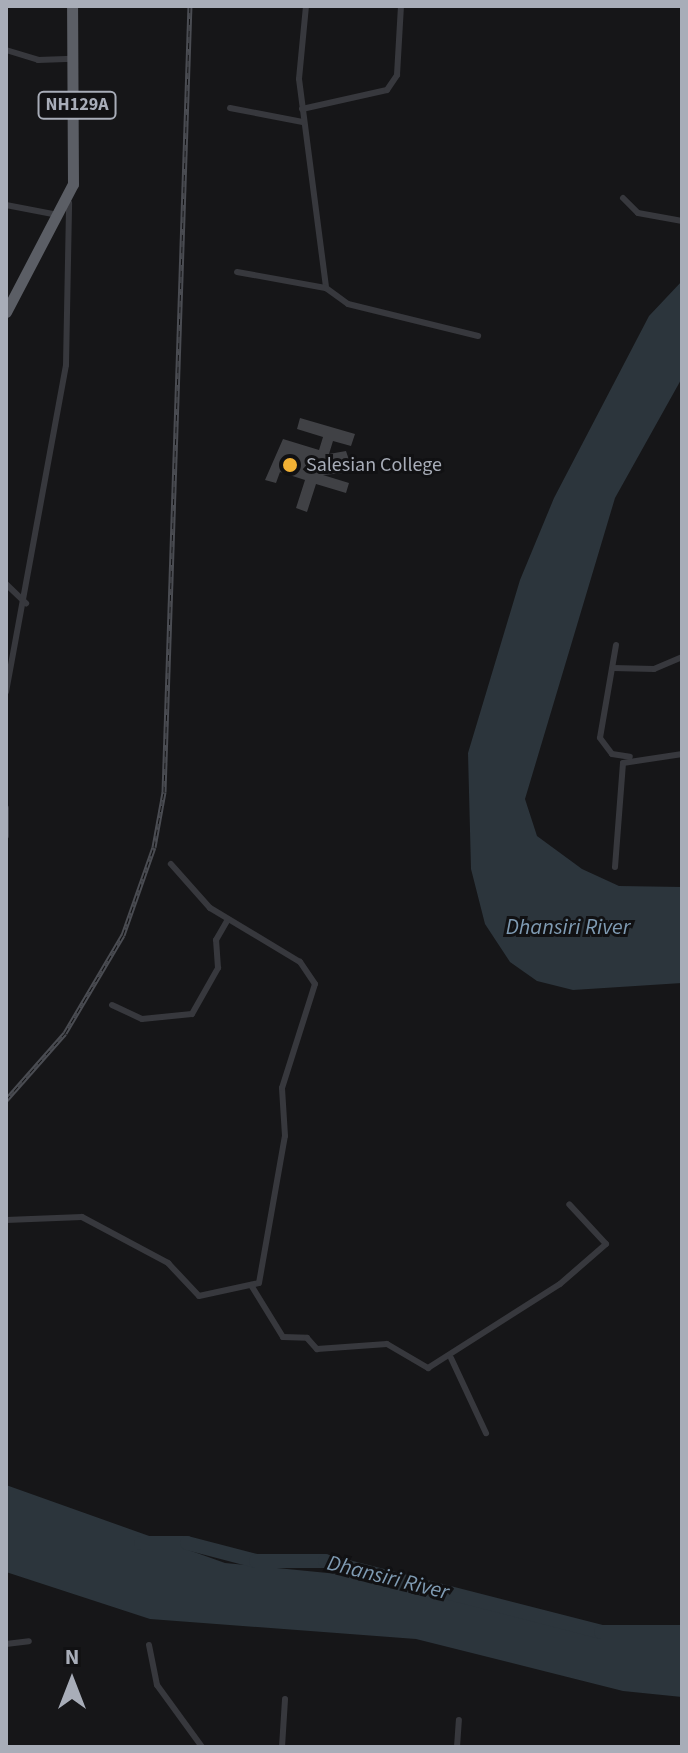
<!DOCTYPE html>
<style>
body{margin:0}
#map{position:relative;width:688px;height:1753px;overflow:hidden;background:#161618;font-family:"Source Sans 3",sans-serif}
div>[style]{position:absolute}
.water>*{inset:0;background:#2c353c}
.river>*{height:14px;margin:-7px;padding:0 7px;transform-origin:7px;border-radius:7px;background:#2c353c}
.building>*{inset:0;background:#404145}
.minor>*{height:6px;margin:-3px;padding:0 3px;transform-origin:3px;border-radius:3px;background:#37383d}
.trunk>*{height:11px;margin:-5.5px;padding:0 5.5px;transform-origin:5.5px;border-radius:5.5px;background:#5b5e65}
.rail>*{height:5px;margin-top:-2.5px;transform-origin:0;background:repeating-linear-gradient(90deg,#111113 0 6px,#4a4c52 0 12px);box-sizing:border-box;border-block:2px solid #4a4c52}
.dots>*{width:22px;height:22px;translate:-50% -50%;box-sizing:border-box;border:4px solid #111113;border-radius:50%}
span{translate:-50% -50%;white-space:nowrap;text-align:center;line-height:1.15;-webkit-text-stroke:6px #111113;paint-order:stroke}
.shield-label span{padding:2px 6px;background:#111113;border:2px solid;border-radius:6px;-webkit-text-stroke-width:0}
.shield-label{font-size:18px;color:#a8adb8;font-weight:700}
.poi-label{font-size:20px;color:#a8adb8}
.left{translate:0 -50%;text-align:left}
.water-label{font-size:22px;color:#7f9bb3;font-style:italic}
.frame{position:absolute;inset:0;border:8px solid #a8adb8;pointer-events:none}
.north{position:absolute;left:32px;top:1641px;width:80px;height:80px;-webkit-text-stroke:6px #111113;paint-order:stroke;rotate:0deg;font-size:22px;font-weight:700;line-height:32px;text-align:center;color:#a8adb8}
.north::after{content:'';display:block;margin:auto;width:28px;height:36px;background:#a8adb8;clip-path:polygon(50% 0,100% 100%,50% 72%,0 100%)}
</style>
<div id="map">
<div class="water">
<div style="clip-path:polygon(682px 281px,682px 378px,615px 498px,525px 799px,537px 836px,582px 869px,619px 886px,682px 887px,682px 983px,573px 990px,537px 981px,510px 962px,485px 924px,471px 869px,468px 753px,520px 580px,554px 498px,649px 316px)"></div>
<div style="clip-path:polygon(6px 1485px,225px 1563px,348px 1575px,601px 1632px,682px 1637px,682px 1697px,623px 1691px,416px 1639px,150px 1619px,6px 1572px)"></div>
</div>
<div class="river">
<div style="left:141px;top:1543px;width:46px"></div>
<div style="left:187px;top:1543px;width:71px;rotate:14.6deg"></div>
<div style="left:256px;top:1561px;width:69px"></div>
<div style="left:325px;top:1561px;width:285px;rotate:14.4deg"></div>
<div style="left:601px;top:1632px;width:81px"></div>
</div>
<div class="building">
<div style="clip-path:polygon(300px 418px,355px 434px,351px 446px,333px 441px,329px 454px,346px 451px,353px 472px,323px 475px,349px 483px,346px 493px,316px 484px,307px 512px,296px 508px,305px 480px,280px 472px,276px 483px,265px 480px,283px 439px,319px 450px,323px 437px,297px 429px)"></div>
</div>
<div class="minor">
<div style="left:306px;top:6px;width:73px;rotate:95.5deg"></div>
<div style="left:299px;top:79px;width:211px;rotate:82.6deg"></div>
<div style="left:326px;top:288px;width:27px;rotate:36deg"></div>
<div style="left:348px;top:304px;width:134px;rotate:13.8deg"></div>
<div style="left:6px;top:50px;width:34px;rotate:17deg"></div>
<div style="left:38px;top:60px;width:35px;rotate:-2deg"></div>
<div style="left:230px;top:108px;width:74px;rotate:10.9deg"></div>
<div style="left:302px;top:109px;width:87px;rotate:-12.6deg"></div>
<div style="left:387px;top:90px;width:18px;rotate:-56deg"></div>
<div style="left:397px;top:75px;width:69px;rotate:-86.7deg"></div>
<div style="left:623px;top:198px;width:21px;rotate:45deg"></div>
<div style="left:638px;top:213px;width:45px;rotate:10.3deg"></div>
<div style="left:6px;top:205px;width:53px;rotate:10.9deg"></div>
<div style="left:237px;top:272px;width:90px;rotate:10.2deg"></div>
<div style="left:6px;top:584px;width:28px;rotate:44deg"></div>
<div style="left:616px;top:645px;width:94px;rotate:99.8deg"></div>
<div style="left:600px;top:738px;width:20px;rotate:53deg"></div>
<div style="left:612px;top:754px;width:18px;rotate:9deg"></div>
<div style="left:613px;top:668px;width:41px;rotate:1.4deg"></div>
<div style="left:654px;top:669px;width:30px;rotate:-23deg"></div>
<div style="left:6px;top:692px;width:332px;rotate:-79.6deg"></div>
<div style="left:66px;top:365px;width:162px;rotate:-88.9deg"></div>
<div style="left:6px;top:808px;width:28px;rotate:90deg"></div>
<div style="left:615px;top:867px;width:104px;rotate:-85.6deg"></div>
<div style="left:623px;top:763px;width:60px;rotate:-8.7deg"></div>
<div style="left:112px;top:1005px;width:33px;rotate:25deg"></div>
<div style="left:142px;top:1019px;width:50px;rotate:-5.7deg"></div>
<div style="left:192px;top:1014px;width:53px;rotate:-60.5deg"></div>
<div style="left:218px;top:968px;width:28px;rotate:-94deg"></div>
<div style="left:216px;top:940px;width:24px;rotate:-60deg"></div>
<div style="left:6px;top:1220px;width:76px;rotate:-2.3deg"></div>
<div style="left:82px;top:1217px;width:98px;rotate:28.1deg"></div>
<div style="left:168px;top:1263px;width:45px;rotate:46.8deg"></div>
<div style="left:199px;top:1296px;width:61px;rotate:-12.2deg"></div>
<div style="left:259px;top:1283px;width:149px;rotate:-80deg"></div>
<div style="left:285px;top:1136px;width:48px;rotate:-93.6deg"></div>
<div style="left:282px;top:1088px;width:109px;rotate:-72.4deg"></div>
<div style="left:315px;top:984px;width:27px;rotate:-124deg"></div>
<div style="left:300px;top:962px;width:105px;rotate:-149deg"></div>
<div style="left:210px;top:908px;width:59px;rotate:-131.6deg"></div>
<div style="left:251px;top:1285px;width:61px;rotate:58.4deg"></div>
<div style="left:283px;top:1337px;width:24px;rotate:2deg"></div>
<div style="left:307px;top:1338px;width:15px;rotate:48deg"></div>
<div style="left:317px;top:1349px;width:70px;rotate:-4.1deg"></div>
<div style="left:387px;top:1344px;width:48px;rotate:30.3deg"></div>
<div style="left:428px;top:1368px;width:156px;rotate:-32.5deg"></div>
<div style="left:560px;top:1284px;width:61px;rotate:-41deg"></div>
<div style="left:606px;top:1244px;width:54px;rotate:-132.8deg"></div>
<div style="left:451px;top:1358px;width:83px;rotate:65deg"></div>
<div style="left:6px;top:1644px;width:23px;rotate:-7deg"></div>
<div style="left:149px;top:1645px;width:41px;rotate:78.7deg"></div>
<div style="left:157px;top:1685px;width:77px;rotate:54deg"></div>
<div style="left:282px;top:1747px;width:48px;rotate:-86.4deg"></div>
<div style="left:457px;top:1747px;width:27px;rotate:-86deg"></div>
</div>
<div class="trunk">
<div style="left:6px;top:312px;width:144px;rotate:-62.4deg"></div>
<div style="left:73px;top:184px;width:178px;rotate:-90.3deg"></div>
</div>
<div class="rail">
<div style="left:6px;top:1100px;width:89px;rotate:-48.6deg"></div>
<div style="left:65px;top:1033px;width:114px;rotate:-59.4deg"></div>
<div style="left:123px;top:935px;width:93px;rotate:-70.6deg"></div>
<div style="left:154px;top:847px;width:56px;rotate:-79.7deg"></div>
<div style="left:164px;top:792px;width:786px;rotate:-88.11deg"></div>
</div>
<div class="dots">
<div style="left:290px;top:465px;background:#f2b134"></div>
</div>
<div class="shield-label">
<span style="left:77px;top:105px">NH129A</span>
</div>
<div class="poi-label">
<span class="left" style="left:306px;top:465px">Salesian College</span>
</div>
<div class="water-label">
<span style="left:568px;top:928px">Dhansiri River</span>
<span style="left:388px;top:1578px;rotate:14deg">Dhansiri River</span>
</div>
<div class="frame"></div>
<div class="north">N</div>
</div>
